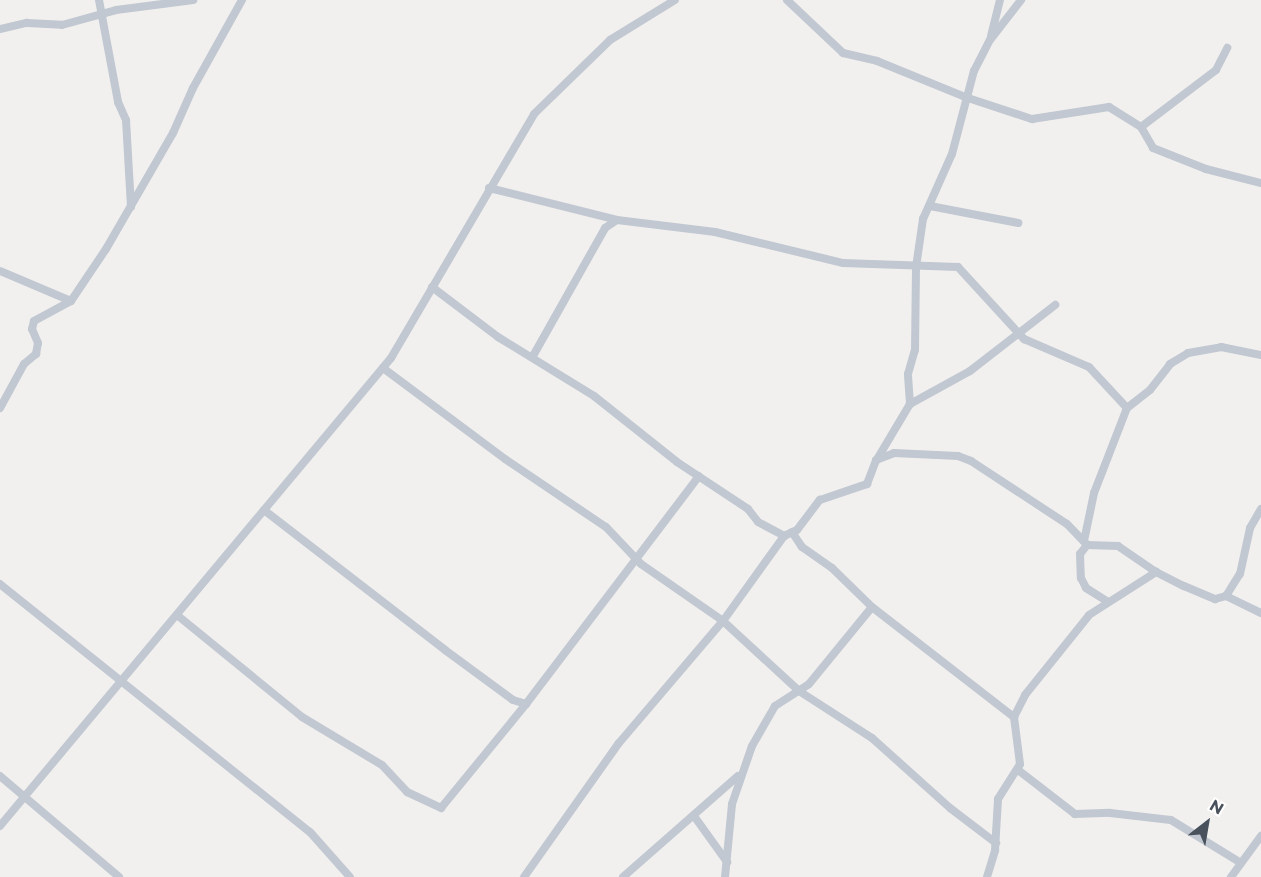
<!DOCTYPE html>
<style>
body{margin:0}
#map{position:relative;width:1261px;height:877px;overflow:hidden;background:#f2f0ef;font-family:Montserrat,sans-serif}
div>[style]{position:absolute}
.minor>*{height:8px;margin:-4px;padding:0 4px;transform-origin:4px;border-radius:4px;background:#c1c8d1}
span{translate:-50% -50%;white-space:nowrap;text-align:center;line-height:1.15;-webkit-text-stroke:4.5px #fff;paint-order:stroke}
.north{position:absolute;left:1177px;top:793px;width:60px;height:60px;-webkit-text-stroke:4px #fff;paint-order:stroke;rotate:31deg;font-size:16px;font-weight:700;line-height:24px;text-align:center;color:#48515c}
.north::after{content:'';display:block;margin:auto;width:21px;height:27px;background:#48515c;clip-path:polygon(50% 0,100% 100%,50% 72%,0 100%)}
</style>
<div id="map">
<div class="minor">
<div style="left:99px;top:0;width:104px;rotate:79.4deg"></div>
<div style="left:118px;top:102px;width:20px;rotate:66deg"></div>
<div style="left:126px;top:120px;width:87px;rotate:86.7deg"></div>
<div style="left:787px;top:0;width:77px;rotate:43.4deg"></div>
<div style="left:843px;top:53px;width:35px;rotate:13deg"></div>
<div style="left:877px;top:61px;width:95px;rotate:22.2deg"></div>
<div style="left:965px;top:97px;width:71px;rotate:18.2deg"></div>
<div style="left:1032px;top:119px;width:78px;rotate:-8.9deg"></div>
<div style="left:1109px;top:107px;width:38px;rotate:32deg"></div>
<div style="left:1141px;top:127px;width:94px;rotate:-37.2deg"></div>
<div style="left:1216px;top:70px;width:25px;rotate:-63deg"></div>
<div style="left:0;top:29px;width:28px;rotate:-13deg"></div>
<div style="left:27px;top:23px;width:35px;rotate:3deg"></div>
<div style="left:62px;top:25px;width:56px;rotate:-15.5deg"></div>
<div style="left:116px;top:10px;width:78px;rotate:-7.4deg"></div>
<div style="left:991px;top:36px;width:37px;rotate:-76deg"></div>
<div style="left:1141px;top:127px;width:24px;rotate:60deg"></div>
<div style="left:1153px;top:148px;width:57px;rotate:21.6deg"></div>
<div style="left:1206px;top:169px;width:57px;rotate:14.3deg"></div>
<div style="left:489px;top:188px;width:132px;rotate:14deg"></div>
<div style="left:930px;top:206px;width:90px;rotate:10.9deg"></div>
<div style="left:0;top:271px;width:77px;rotate:22.9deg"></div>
<div style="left:432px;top:287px;width:83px;rotate:37.1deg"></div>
<div style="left:498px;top:337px;width:113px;rotate:31.6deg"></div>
<div style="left:594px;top:396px;width:106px;rotate:38.5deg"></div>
<div style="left:677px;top:462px;width:85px;rotate:33.5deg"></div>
<div style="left:748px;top:509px;width:16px;rotate:52deg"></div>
<div style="left:758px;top:522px;width:30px;rotate:28deg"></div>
<div style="left:784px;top:536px;width:14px;rotate:-25deg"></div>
<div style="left:797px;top:530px;width:38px;rotate:-53deg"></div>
<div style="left:820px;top:500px;width:50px;rotate:-18.8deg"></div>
<div style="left:867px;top:484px;width:25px;rotate:-69deg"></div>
<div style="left:876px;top:461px;width:66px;rotate:-59.2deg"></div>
<div style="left:910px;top:404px;width:30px;rotate:-94deg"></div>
<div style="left:908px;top:374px;width:25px;rotate:-74deg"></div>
<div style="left:915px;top:350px;width:83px;rotate:-89.3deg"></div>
<div style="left:916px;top:267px;width:49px;rotate:-81.7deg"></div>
<div style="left:923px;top:219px;width:71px;rotate:-66deg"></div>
<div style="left:952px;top:154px;width:86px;rotate:-75.2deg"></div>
<div style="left:974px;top:71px;width:35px;rotate:-63deg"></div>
<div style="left:990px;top:40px;width:51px;rotate:-52.2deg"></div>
<div style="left:533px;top:356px;width:147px;rotate:-60.6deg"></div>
<div style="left:605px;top:228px;width:14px;rotate:-34deg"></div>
<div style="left:617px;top:220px;width:99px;rotate:7deg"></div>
<div style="left:715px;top:232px;width:132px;rotate:13.6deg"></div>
<div style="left:843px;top:263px;width:115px;rotate:2deg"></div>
<div style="left:958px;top:267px;width:98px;rotate:47.5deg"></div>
<div style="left:1024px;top:339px;width:71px;rotate:23.3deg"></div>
<div style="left:1089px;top:367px;width:56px;rotate:47.2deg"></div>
<div style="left:383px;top:368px;width:152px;rotate:36.7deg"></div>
<div style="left:505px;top:459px;width:122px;rotate:34deg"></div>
<div style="left:606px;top:527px;width:51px;rotate:46.6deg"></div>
<div style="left:641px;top:564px;width:100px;rotate:34.8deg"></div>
<div style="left:723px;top:621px;width:103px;rotate:42.6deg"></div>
<div style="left:799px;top:691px;width:87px;rotate:32.8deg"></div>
<div style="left:872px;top:738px;width:105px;rotate:41.9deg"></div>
<div style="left:950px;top:808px;width:58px;rotate:37.3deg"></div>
<div style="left:910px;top:404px;width:68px;rotate:-28.8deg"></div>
<div style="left:970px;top:371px;width:108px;rotate:-37.8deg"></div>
<div style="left:0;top:408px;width:50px;rotate:-61.4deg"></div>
<div style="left:24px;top:364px;width:16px;rotate:-40deg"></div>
<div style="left:36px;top:354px;width:11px;rotate:-80deg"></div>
<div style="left:38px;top:343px;width:15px;rotate:-113deg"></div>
<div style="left:32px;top:329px;width:8px;rotate:-76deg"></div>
<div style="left:34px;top:321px;width:42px;rotate:-28.4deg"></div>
<div style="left:71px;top:301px;width:63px;rotate:-56.1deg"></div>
<div style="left:106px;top:249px;width:134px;rotate:-60deg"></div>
<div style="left:173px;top:133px;width:49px;rotate:-66deg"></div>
<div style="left:193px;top:88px;width:101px;rotate:-60.9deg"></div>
<div style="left:876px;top:460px;width:19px;rotate:-21deg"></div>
<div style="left:894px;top:453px;width:64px;rotate:2.7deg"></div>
<div style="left:958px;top:456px;width:14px;rotate:21deg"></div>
<div style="left:971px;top:461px;width:115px;rotate:33.3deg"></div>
<div style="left:1067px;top:524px;width:29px;rotate:46deg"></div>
<div style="left:1087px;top:545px;width:31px;rotate:2deg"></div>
<div style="left:1118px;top:546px;width:46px;rotate:34.4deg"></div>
<div style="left:1156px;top:572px;width:31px;rotate:27deg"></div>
<div style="left:1184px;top:586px;width:34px;rotate:23deg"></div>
<div style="left:1215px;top:599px;width:11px;rotate:-15deg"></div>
<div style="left:1226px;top:596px;width:39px;rotate:26deg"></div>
<div style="left:264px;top:510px;width:229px;rotate:37.7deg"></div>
<div style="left:445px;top:650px;width:84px;rotate:36.3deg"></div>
<div style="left:513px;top:700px;width:14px;rotate:17deg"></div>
<div style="left:1084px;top:541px;width:49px;rotate:-78.2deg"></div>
<div style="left:1094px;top:493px;width:91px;rotate:-68.8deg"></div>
<div style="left:1127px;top:408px;width:29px;rotate:-38deg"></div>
<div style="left:1150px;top:390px;width:33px;rotate:-52deg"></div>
<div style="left:1170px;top:364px;width:21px;rotate:-31deg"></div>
<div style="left:1188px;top:353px;width:34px;rotate:-10deg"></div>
<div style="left:1221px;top:347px;width:41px;rotate:11.3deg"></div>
<div style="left:1087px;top:545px;width:11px;rotate:128deg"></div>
<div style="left:1080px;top:554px;width:24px;rotate:88deg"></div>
<div style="left:1081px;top:578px;width:11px;rotate:63deg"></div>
<div style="left:1086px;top:588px;width:26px;rotate:32deg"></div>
<div style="left:0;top:584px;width:397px;rotate:38.7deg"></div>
<div style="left:310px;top:832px;width:60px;rotate:48.4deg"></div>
<div style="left:1226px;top:596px;width:26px;rotate:-58deg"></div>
<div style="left:1240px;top:574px;width:47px;rotate:-77.7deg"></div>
<div style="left:1250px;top:528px;width:22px;rotate:-60deg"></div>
<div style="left:872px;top:607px;width:180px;rotate:37.8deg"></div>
<div style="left:177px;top:615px;width:161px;rotate:39.2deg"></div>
<div style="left:302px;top:717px;width:93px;rotate:31deg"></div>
<div style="left:382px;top:765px;width:37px;rotate:47deg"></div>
<div style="left:407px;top:792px;width:38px;rotate:25deg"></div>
<div style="left:441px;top:808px;width:134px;rotate:-50.7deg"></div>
<div style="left:526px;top:704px;width:286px;rotate:-52.8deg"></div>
<div style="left:1018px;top:770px;width:72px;rotate:37.7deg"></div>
<div style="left:1075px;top:814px;width:35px;rotate:-2deg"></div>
<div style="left:1110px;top:813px;width:61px;rotate:6.5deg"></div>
<div style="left:1171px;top:820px;width:82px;rotate:31.6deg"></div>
<div style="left:0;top:776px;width:156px;rotate:40.3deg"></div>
<div style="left:694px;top:816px;width:57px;rotate:54.3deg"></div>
<div style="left:0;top:826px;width:610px;rotate:-50.12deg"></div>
<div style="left:391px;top:358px;width:283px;rotate:-59.6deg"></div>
<div style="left:534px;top:114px;width:106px;rotate:-44.2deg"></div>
<div style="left:610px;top:40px;width:76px;rotate:-31.6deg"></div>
<div style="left:524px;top:877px;width:164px;rotate:-54.7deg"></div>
<div style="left:619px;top:743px;width:160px;rotate:-49.6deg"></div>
<div style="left:723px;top:621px;width:105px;rotate:-54.3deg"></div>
<div style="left:623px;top:877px;width:153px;rotate:-41.3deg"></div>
<div style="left:725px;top:877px;width:73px;rotate:-84.5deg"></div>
<div style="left:732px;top:804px;width:61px;rotate:-71deg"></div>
<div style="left:752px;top:746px;width:46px;rotate:-60.1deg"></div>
<div style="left:775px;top:706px;width:40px;rotate:-32.9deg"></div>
<div style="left:809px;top:684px;width:99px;rotate:-50.7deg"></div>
<div style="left:872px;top:607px;width:56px;rotate:-135.7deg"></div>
<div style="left:832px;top:568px;width:37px;rotate:-145deg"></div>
<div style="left:802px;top:547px;width:18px;rotate:-124deg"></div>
<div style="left:987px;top:877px;width:28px;rotate:-73deg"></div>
<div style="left:995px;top:850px;width:51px;rotate:-86.6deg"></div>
<div style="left:998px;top:799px;width:41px;rotate:-57.8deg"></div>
<div style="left:1020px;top:764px;width:47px;rotate:-97.3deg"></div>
<div style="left:1014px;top:717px;width:25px;rotate:-63deg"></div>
<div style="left:1025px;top:695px;width:102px;rotate:-51.3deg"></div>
<div style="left:1089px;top:615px;width:80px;rotate:-32.7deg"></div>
<div style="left:1231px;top:877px;width:51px;rotate:-53.8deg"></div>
</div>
<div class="north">N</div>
</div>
